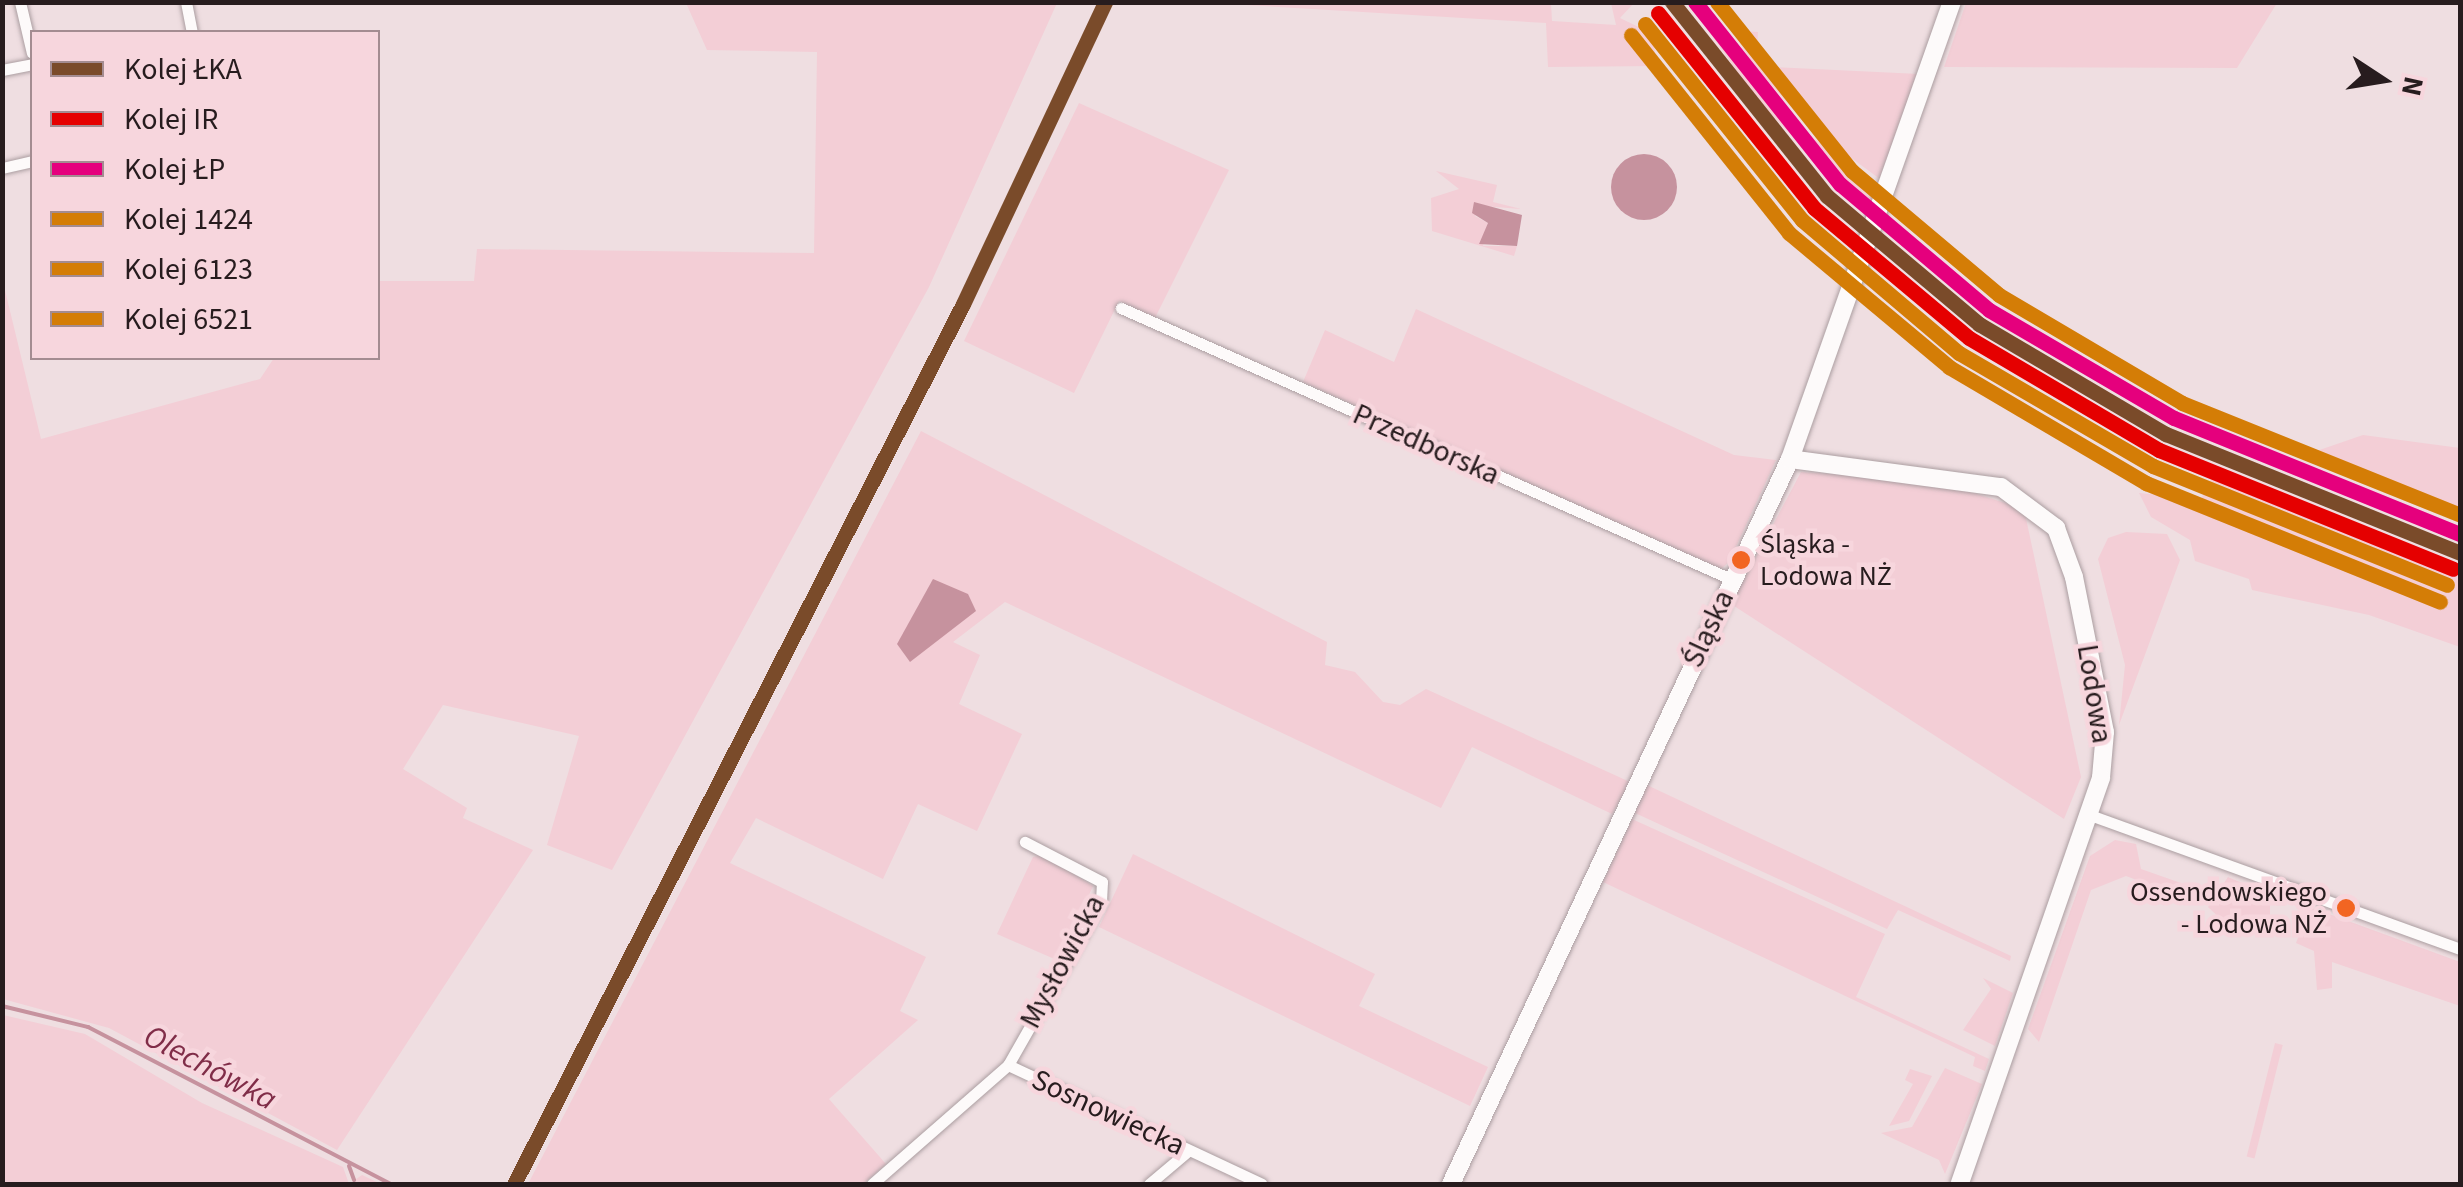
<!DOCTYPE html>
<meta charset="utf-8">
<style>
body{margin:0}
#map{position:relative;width:2463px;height:1187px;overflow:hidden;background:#efdee1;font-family:"Source Sans 3",sans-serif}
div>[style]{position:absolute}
.green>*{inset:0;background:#f3ced6;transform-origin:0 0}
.water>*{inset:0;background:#c6929e}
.round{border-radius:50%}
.stream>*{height:4px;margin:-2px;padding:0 2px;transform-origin:2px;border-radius:2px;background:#c6929e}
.roads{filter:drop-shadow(0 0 2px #ab9ea1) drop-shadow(0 0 2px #ab9ea1)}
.street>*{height:11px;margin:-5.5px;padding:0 5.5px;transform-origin:5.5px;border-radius:5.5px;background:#fdfafa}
.secondary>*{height:18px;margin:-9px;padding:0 9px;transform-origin:9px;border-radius:9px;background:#fdfafa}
.rail-1>*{height:15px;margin:-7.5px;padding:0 7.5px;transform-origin:7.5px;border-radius:7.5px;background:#7a4b2a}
.rail-2>*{height:15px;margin:-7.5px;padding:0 7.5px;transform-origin:7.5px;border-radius:7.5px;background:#e50000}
.rail-3>*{height:15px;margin:-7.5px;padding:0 7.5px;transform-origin:7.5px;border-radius:7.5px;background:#e5007d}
.rail-4>*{height:15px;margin:-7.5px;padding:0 7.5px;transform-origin:7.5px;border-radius:7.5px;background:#d47d06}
.rail-5>*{height:15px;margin:-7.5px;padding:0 7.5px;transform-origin:7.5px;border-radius:7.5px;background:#d47d06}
.rail-6>*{height:15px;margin:-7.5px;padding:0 7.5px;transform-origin:7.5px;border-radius:7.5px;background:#d47d06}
.dots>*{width:28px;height:28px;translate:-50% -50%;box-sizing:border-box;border:5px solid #f7d6dd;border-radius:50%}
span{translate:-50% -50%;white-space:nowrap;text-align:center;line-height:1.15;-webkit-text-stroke:9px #f7d6dd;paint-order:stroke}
.bus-label{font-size:28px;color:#271c1e}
.left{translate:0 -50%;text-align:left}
.right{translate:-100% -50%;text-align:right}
.street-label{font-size:30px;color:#271c1e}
.water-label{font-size:32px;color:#802d48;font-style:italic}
.frame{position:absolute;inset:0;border:5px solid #271c1e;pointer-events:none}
.legend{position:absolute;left:30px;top:30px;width:350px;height:330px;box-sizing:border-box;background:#f7d6dd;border:2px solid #a48c91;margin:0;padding:12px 18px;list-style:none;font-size:30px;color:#271c1e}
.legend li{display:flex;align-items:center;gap:20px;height:50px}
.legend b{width:50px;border:2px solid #a48c91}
.north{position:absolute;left:2333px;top:30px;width:100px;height:100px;-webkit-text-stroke:8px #f7d6dd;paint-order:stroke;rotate:102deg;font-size:28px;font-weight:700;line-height:40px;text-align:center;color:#271c1e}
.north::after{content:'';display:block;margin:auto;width:35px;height:45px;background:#271c1e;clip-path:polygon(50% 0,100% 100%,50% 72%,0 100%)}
</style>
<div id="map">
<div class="green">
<div style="clip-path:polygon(686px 3px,1057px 3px,929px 287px,612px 870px,547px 845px,579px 736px,443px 705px,403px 769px,467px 808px,463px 818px,533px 850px,337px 1150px,109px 1028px,3px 999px,3px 282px,41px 439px,260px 379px,274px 358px,378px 358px,378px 281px,474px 281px,477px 249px,814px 253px,817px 52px,707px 50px)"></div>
<div style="clip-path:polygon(1212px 3px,1551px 3px,1552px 21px,1616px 25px,1611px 3px,1634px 3px,1620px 18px,1651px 33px,1658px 66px,1548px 67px,1546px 23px)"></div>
<div style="clip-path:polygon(1689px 3px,1704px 3px,1785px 115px,1880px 192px,1872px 218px,1757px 100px)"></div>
<div style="clip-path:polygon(1716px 3px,1726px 3px,1740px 31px,1758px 32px,1757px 47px,1775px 67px,1919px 74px,1884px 182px,1808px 126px,1752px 63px)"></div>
<div style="clip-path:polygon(1966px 3px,1966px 2px,2277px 3px,2237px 68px,1944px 67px)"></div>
<div style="clip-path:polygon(1079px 103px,1229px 170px,1155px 318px,1119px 301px,1074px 393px,964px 341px)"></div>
<div style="clip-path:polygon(1436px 171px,1497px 185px,1493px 202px,1521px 209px,1482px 206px,1475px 216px,1488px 223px,1483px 246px,1517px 246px,1514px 256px,1432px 231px,1431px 198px,1459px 189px)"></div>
<div style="clip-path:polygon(1416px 309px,1734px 455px,1776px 460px,1729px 562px,1720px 570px,1303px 382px,1325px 330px,1394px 362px)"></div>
<div style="clip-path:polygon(921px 431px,1327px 642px,1325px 665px,1355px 672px,1383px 702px,1400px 705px,1426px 689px,1630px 782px,1612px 814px,1472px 747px,1441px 808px,1005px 602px,953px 642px,980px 655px,959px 704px,1022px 734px,977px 831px,918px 804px,883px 879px,756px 818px,730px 863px,926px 957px,900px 1011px,918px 1020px,829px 1099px,886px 1164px,863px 1184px,528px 1184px)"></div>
<div style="clip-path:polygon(2363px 435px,2460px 448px,2460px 513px,2302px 456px)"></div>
<div style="clip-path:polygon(2216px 470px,2460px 567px,2460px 647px,2369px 615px,2252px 590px,2249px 579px,2195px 561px,2190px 540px,2151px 517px,2139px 493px,2201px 499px)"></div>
<div style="clip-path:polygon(1801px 472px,1936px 481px,2024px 509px,2081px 777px,2064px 819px,1731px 604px)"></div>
<div style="clip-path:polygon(2126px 532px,2167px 534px,2180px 560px,2119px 725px,2125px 665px,2098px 559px,2108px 538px)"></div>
<div style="clip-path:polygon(1647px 785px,2011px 956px,2010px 961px,1898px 910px,1887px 929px,1635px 813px)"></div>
<div style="clip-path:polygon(1632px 819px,1885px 934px,1856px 997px,1989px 1059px,1985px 1071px,1973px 1066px,1975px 1057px,1603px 882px)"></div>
<div style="clip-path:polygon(2115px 840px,2136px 844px,2141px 869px,2198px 889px,2197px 903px,2126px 876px,2091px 890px,2039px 1042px,2028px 1029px,2090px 856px)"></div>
<div style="clip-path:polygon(1133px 854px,1375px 974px,1359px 1006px,1488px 1067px,1470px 1106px,1099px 927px)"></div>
<div style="clip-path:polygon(1043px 855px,1093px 886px,1059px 961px,997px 934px,1033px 857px)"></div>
<div style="clip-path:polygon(2228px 877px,2270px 895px,2270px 931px,2226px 924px,2208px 907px)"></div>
<div style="clip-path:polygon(2310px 907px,2460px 962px,2460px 1006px,2332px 962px,2332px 988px,2317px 990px,2314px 951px,2296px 943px)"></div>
<div style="clip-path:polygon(1983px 978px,2013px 993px,1995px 1046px,1963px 1030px,1991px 989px)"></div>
<div style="clip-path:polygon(3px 1015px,85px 1034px,202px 1103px,343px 1167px,349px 1184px,362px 1175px,381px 1184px,3px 1184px)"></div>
<div style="left:2275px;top:1043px;width:8px;height:117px;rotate:14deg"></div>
<div style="clip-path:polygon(1945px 1068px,1982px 1084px,1945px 1174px,1939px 1160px,1881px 1133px,1912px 1127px)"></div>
<div style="clip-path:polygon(1910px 1069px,1932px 1076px,1909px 1121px,1889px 1126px,1913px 1084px,1905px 1080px)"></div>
</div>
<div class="water">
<div class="round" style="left:1611px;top:154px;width:66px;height:66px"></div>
<div style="clip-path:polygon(1474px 202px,1522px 215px,1517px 246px,1479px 244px,1488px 223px,1472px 213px)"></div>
<div style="clip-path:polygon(933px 579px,968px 594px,976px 611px,910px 662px,897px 644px)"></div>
</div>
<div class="stream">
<div style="left:2px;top:1006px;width:89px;rotate:13.7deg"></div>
<div style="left:88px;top:1027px;width:341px;rotate:27.4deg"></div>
<div style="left:349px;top:1166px;width:15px;rotate:70deg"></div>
</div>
<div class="roads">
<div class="street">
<div style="left:20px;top:2px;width:52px;rotate:76.8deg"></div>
<div style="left:186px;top:2px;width:31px;rotate:79deg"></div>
<div style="left:2px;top:70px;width:31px;rotate:-11deg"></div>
<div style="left:2px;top:168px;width:31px;rotate:-13deg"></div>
<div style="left:1121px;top:308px;width:670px;rotate:23.96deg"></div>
<div style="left:2090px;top:815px;width:394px;rotate:19.9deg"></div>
<div style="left:1008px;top:1065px;width:280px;rotate:25.1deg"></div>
<div style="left:872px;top:1184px;width:181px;rotate:-41.2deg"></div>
<div style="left:1008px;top:1065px;width:189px;rotate:-60.4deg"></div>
<div style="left:1101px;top:901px;width:19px;rotate:-87deg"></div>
<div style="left:1102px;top:882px;width:87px;rotate:-152.5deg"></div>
<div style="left:1149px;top:1184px;width:51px;rotate:-40.2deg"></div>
</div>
<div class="secondary">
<div style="left:1790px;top:459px;width:213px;rotate:7.6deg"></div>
<div style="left:2001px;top:487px;width:69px;rotate:36.7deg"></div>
<div style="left:2056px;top:528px;width:52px;rotate:69.8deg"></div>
<div style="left:2074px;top:577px;width:158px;rotate:78.7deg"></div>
<div style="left:2105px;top:732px;width:46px;rotate:95deg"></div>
<div style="left:2101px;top:778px;width:430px;rotate:109.2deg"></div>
<div style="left:1451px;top:1184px;width:800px;rotate:-64.94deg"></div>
<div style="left:1790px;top:459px;width:485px;rotate:-70.5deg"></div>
</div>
</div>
<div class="rail-1">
<div style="left:1672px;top:2px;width:248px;rotate:51.4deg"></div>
<div style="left:1827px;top:196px;width:199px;rotate:40.1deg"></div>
<div style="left:1979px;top:324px;width:217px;rotate:30.5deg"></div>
<div style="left:2166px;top:434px;width:317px;rotate:22deg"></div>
<div style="left:514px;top:1184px;width:988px;rotate:-62.97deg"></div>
<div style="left:963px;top:304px;width:334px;rotate:-64.8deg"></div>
</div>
<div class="rail-2">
<div style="left:1658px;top:13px;width:250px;rotate:51.3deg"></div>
<div style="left:1814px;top:208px;width:202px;rotate:40deg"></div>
<div style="left:1969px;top:338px;width:221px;rotate:30.5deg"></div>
<div style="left:2159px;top:450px;width:317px;rotate:22deg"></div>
</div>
<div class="rail-3">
<div style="left:1695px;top:2px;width:233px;rotate:51.5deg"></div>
<div style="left:1840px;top:184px;width:195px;rotate:40.2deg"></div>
<div style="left:1989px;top:310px;width:214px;rotate:30.3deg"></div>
<div style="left:2174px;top:418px;width:309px;rotate:22.1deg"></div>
</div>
<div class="rail-4">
<div style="left:1645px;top:24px;width:251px;rotate:51.3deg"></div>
<div style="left:1802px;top:220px;width:206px;rotate:40.3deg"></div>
<div style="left:1959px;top:353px;width:225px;rotate:30.2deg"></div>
<div style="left:2153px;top:466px;width:317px;rotate:22deg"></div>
</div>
<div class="rail-5">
<div style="left:1717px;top:2px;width:216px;rotate:51.4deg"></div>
<div style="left:1852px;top:171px;width:192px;rotate:40.1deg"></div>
<div style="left:1999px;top:295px;width:212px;rotate:30.5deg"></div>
<div style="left:2182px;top:403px;width:300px;rotate:21.9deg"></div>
</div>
<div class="rail-6">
<div style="left:1631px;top:35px;width:253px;rotate:51.4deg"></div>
<div style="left:1789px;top:233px;width:209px;rotate:39.9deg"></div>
<div style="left:1949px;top:367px;width:229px;rotate:30.5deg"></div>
<div style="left:2146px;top:483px;width:317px;rotate:22deg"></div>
</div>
<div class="dots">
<div style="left:1741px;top:560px;background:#f26522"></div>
<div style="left:2346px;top:908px;background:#f26522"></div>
</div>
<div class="bus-label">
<span class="left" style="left:1760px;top:560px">Śląska -<br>Lodowa NŻ</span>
<span class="right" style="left:2327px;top:908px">Ossendowskiego<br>- Lodowa NŻ</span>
</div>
<div class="street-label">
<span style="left:1426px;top:445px;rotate:24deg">Przedborska</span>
<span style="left:1709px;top:629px;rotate:-65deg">Śląska</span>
<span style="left:2094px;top:694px;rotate:81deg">Lodowa</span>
<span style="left:1063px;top:962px;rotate:-62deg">Mysłowicka</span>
<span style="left:1108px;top:1113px;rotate:25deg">Sosnowiecka</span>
</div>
<div class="water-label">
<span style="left:210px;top:1068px;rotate:28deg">Olechówka</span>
</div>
<div class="frame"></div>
<ul class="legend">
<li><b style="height:12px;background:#7a4b2a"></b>Kolej ŁKA</li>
<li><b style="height:12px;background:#e50000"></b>Kolej IR</li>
<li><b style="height:12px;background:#e5007d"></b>Kolej ŁP</li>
<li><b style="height:12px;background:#d47d06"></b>Kolej 1424</li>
<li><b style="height:12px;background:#d47d06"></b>Kolej 6123</li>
<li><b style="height:12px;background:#d47d06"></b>Kolej 6521</li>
</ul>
<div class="north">N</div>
</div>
